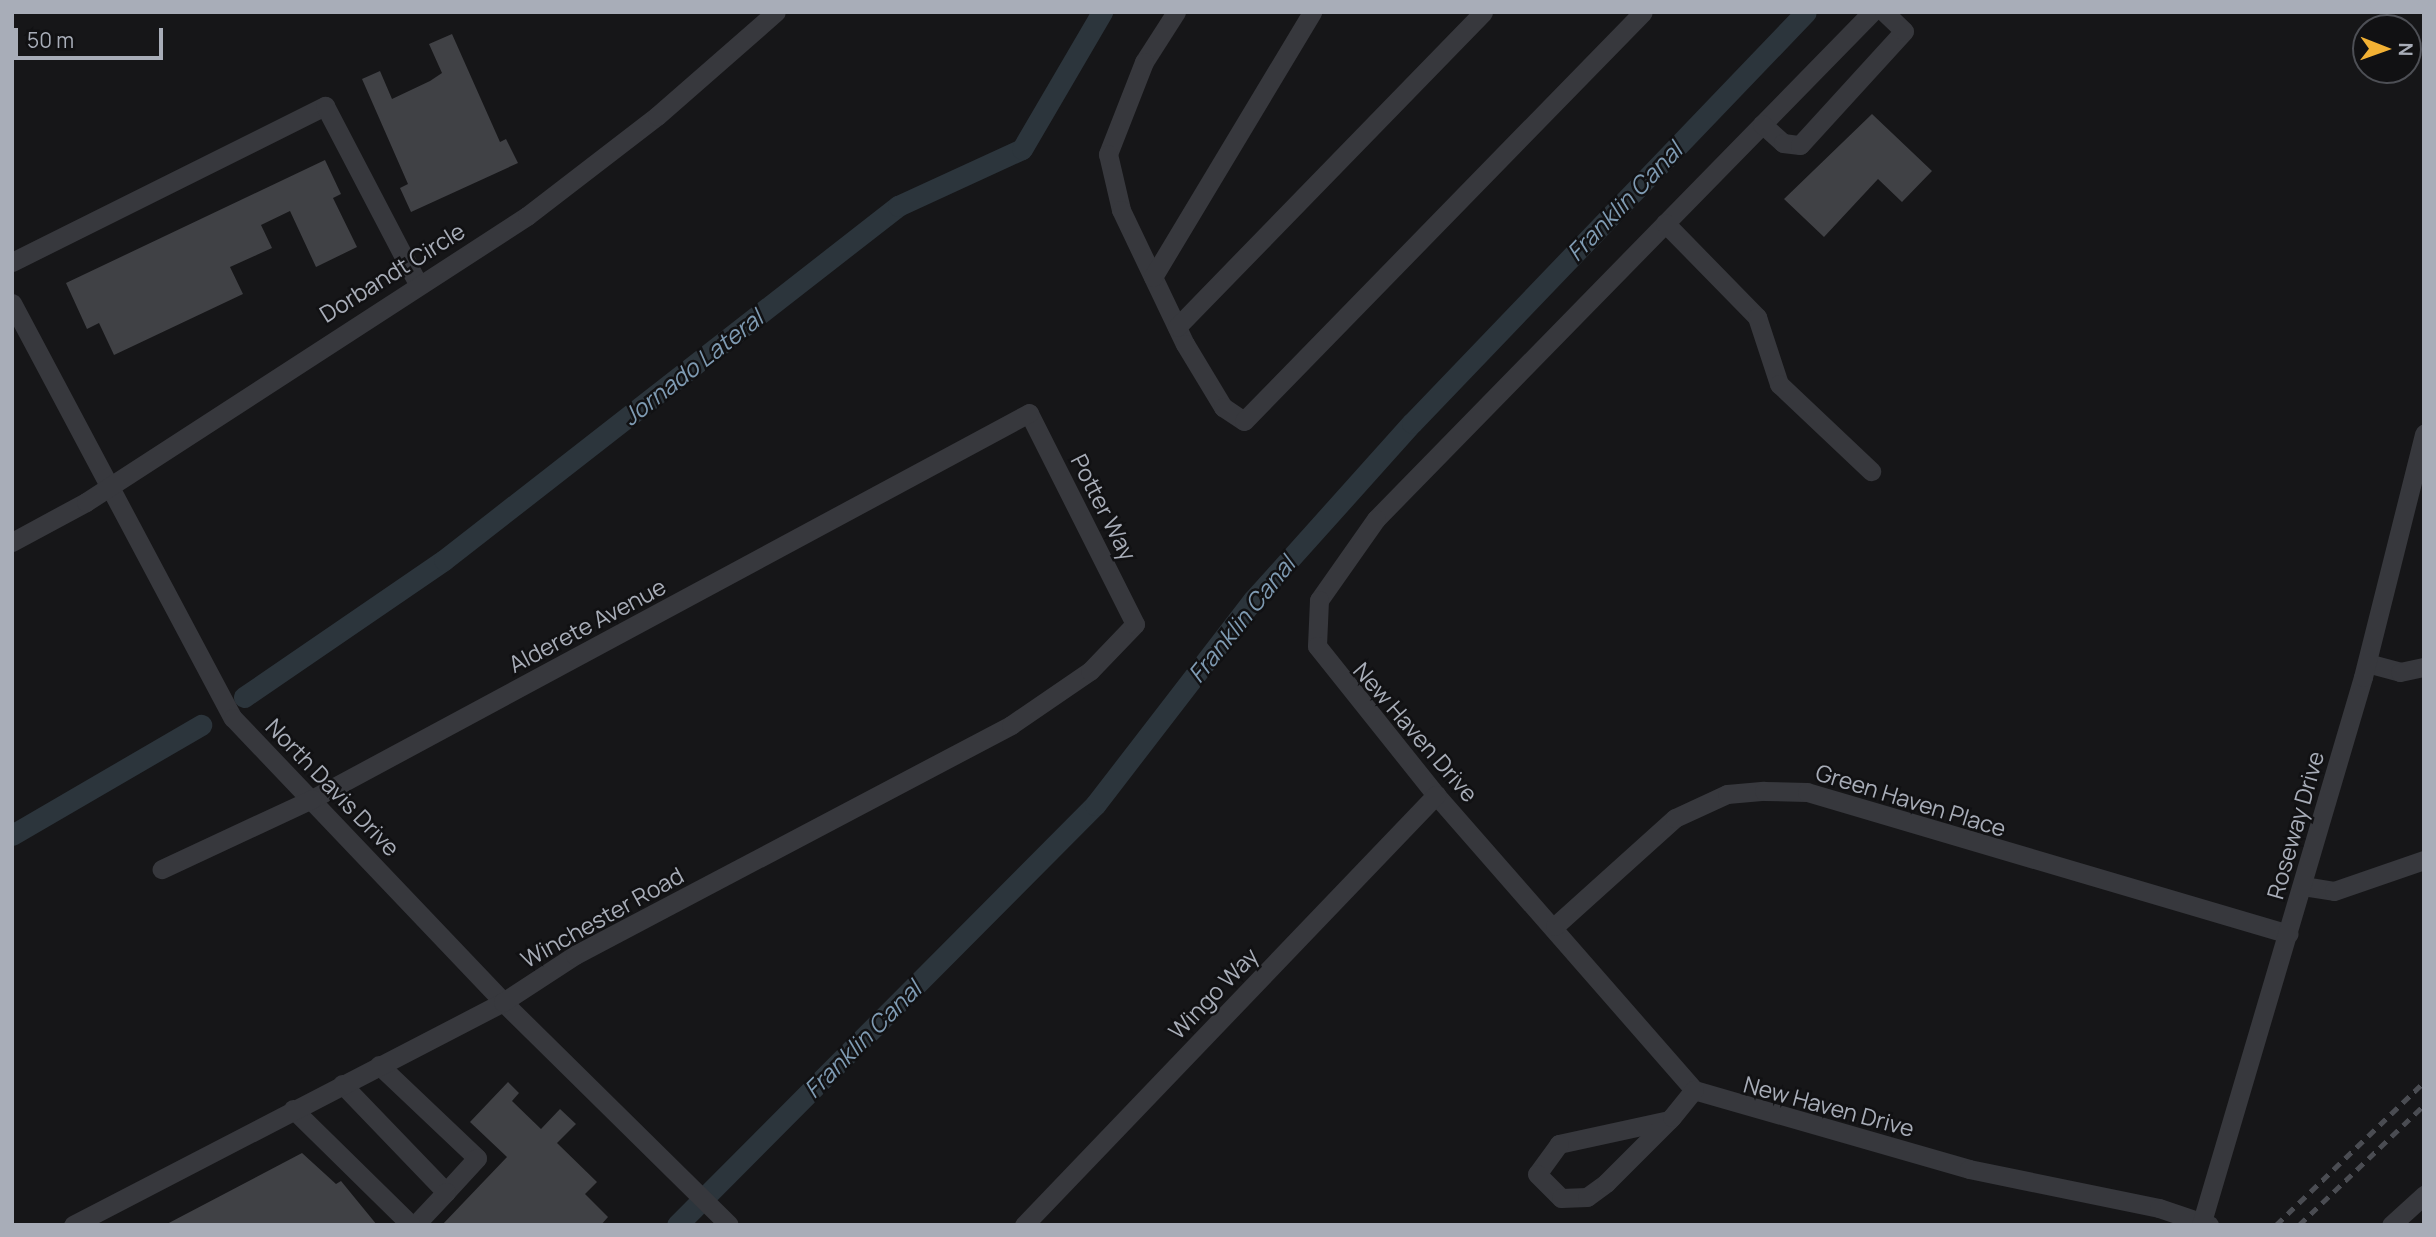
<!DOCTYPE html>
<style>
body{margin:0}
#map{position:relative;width:2436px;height:1237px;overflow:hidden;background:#161618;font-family:Manrope,sans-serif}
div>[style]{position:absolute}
.canal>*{height:21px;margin:-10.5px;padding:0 10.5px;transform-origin:10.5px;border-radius:10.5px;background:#2c353c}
.building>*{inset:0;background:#404145}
.minor>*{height:19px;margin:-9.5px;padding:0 9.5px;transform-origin:9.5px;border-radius:9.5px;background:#37383d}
.rail>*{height:5px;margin-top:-2.5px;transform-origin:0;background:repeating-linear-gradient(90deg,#4a4c52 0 9px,transparent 0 16px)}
span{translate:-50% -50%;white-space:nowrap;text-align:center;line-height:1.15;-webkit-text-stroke:5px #111113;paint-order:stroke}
.street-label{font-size:23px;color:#a8adb8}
.water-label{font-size:24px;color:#7f9bb3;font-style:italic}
.frame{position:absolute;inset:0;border:14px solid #a8adb8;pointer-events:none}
.north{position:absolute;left:2352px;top:14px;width:70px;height:70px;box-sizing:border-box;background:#111113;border:2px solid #4d4f55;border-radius:50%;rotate:91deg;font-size:19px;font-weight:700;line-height:28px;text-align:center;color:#a8adb8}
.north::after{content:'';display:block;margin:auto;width:24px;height:32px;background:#f2b134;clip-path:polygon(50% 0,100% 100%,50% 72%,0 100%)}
.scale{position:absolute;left:14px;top:28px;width:149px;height:32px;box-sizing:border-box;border:4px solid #a8adb8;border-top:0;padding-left:9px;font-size:21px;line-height:24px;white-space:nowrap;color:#a8adb8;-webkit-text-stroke:5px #111113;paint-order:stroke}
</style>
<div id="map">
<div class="canal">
<div style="left:244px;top:697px;width:242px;rotate:-34.4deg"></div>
<div style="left:444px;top:560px;width:576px;rotate:-37.94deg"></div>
<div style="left:898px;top:206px;width:136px;rotate:-24.7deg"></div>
<div style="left:1022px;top:149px;width:159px;rotate:-59.7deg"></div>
<div style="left:12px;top:835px;width:219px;rotate:-30.2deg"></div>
<div style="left:677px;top:1225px;width:593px;rotate:-45.14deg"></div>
<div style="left:1095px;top:805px;width:259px;rotate:-52.4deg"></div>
<div style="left:1253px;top:600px;width:238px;rotate:-48.1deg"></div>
<div style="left:1412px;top:423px;width:569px;rotate:-46.21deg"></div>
</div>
<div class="building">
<div style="clip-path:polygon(452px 34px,500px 142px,506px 139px,518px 163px,411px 212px,400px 188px,408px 184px,362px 79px,380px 71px,392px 99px,430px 81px,442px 73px,429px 44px)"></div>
<div style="clip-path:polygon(1872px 114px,1932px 171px,1902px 202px,1878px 179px,1824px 237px,1784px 199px)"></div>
<div style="clip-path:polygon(325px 160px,341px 194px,333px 198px,357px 247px,316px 267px,290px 211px,261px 225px,272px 248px,230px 267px,243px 294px,114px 355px,99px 323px,87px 329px,66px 283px)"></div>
<div style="clip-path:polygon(508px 1082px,519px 1093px,512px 1101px,541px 1129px,560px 1109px,576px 1124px,557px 1143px,597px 1182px,585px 1194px,608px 1217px,601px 1225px,442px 1225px,507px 1157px,470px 1122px)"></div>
<div style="clip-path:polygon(302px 1153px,336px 1184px,341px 1181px,377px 1225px,165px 1225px)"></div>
</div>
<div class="minor">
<div style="left:1176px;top:12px;width:59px;rotate:122.6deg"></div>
<div style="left:1144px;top:62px;width:99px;rotate:111.4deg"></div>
<div style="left:1108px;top:154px;width:57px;rotate:76.9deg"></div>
<div style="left:1121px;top:210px;width:148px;rotate:64.5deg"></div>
<div style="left:1185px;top:344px;width:74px;rotate:58.9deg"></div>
<div style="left:1223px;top:407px;width:25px;rotate:34deg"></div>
<div style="left:1244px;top:421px;width:571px;rotate:-45.71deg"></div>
<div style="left:1872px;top:12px;width:709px;rotate:134.37deg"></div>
<div style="left:1376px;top:519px;width:99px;rotate:125.1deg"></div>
<div style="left:1319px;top:600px;width:46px;rotate:92.5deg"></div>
<div style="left:1317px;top:646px;width:191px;rotate:51.4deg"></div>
<div style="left:1436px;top:795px;width:392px;rotate:48.8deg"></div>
<div style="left:1694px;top:1090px;width:286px;rotate:16deg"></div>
<div style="left:1969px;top:1169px;width:194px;rotate:11.6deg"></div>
<div style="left:2159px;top:1208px;width:53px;rotate:18.8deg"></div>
<div style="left:1762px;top:124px;width:28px;rotate:42deg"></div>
<div style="left:1783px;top:143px;width:17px;rotate:7deg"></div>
<div style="left:1800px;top:145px;width:154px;rotate:-47.6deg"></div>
<div style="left:1904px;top:31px;width:28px;rotate:-136deg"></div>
<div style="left:1665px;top:223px;width:132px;rotate:45.6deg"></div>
<div style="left:1757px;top:317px;width:71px;rotate:71.8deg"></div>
<div style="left:1779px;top:384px;width:127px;rotate:43.4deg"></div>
<div style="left:12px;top:262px;width:350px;rotate:-26.5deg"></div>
<div style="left:325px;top:106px;width:201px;rotate:62.4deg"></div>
<div style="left:1153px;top:277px;width:309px;rotate:-59deg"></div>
<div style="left:12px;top:303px;width:470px;rotate:62deg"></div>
<div style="left:233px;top:718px;width:392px;rotate:46.4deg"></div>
<div style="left:503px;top:1002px;width:317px;rotate:44.6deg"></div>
<div style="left:1177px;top:327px;width:439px;rotate:-45.8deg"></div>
<div style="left:12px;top:542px;width:84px;rotate:-28.4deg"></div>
<div style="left:86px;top:502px;width:526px;rotate:-32.96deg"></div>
<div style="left:527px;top:216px;width:164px;rotate:-37.6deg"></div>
<div style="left:657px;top:116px;width:158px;rotate:-41.2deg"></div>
<div style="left:2367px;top:663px;width:34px;rotate:15deg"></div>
<div style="left:2400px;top:672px;width:25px;rotate:-12deg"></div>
<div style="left:2303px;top:886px;width:31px;rotate:9deg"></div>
<div style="left:2334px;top:891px;width:95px;rotate:-19deg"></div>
<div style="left:1555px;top:926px;width:161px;rotate:-42deg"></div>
<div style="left:1675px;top:818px;width:57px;rotate:-24.8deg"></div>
<div style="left:1727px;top:794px;width:37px;rotate:-5deg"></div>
<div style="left:1764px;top:791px;width:43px;rotate:1.3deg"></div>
<div style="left:1807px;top:792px;width:502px;rotate:16.42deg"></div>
<div style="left:379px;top:1065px;width:135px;rotate:43.5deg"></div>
<div style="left:477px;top:1158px;width:46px;rotate:132.4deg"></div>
<div style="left:342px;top:1084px;width:150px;rotate:46.1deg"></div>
<div style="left:446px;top:1192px;width:45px;rotate:133.2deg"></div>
<div style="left:293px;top:1109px;width:165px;rotate:44.5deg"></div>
<div style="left:1669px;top:1120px;width:113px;rotate:167.7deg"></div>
<div style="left:1559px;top:1144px;width:37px;rotate:126deg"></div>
<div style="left:1537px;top:1174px;width:34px;rotate:45deg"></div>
<div style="left:1561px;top:1198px;width:26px;rotate:-2deg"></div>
<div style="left:1587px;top:1197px;width:24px;rotate:-36deg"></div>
<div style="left:1606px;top:1183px;width:93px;rotate:-45deg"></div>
<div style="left:1672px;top:1117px;width:35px;rotate:-51deg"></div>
<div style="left:73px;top:1225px;width:484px;rotate:-27.4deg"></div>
<div style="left:503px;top:1002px;width:86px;rotate:-33.1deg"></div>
<div style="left:575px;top:955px;width:493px;rotate:-27.8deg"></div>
<div style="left:1011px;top:725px;width:96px;rotate:-34.4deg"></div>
<div style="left:1090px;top:671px;width:65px;rotate:-46.2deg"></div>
<div style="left:1135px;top:624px;width:236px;rotate:-116.7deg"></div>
<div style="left:1029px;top:413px;width:814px;rotate:151.7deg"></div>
<div style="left:312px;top:799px;width:166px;rotate:155deg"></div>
<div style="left:1024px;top:1225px;width:596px;rotate:-46.22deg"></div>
<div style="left:2201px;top:1225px;width:571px;rotate:-73.53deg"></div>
<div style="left:2363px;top:677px;width:251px;rotate:-75.9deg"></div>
<div style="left:2391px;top:1225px;width:45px;rotate:-42.3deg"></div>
</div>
<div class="rail">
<div style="left:2276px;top:1225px;width:206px;rotate:-44deg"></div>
<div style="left:2299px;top:1225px;width:173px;rotate:-43.8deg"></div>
</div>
<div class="street-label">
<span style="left:392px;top:272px;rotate:-32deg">Dorbandt Circle</span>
<span style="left:1104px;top:507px;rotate:63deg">Potter Way</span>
<span style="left:587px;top:625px;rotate:-28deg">Alderete Avenue</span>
<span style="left:1416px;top:732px;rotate:49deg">New Haven Drive</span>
<span style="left:333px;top:787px;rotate:46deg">North Davis Drive</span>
<span style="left:1911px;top:800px;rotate:17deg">Green Haven Place</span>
<span style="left:2295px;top:825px;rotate:-74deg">Roseway Drive</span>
<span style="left:602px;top:917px;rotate:-29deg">Winchester Road</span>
<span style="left:1213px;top:993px;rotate:-46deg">Wingo Way</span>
<span style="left:1829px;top:1106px;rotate:15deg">New Haven Drive</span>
</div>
<div class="water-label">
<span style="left:1624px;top:201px;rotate:-46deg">Franklin Canal</span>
<span style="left:692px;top:367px;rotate:-38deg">Jornado Lateral</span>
<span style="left:1241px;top:619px;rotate:-51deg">Franklin Canal</span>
<span style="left:862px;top:1039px;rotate:-45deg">Franklin Canal</span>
</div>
<div class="frame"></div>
<div class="north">N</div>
<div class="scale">50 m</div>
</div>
